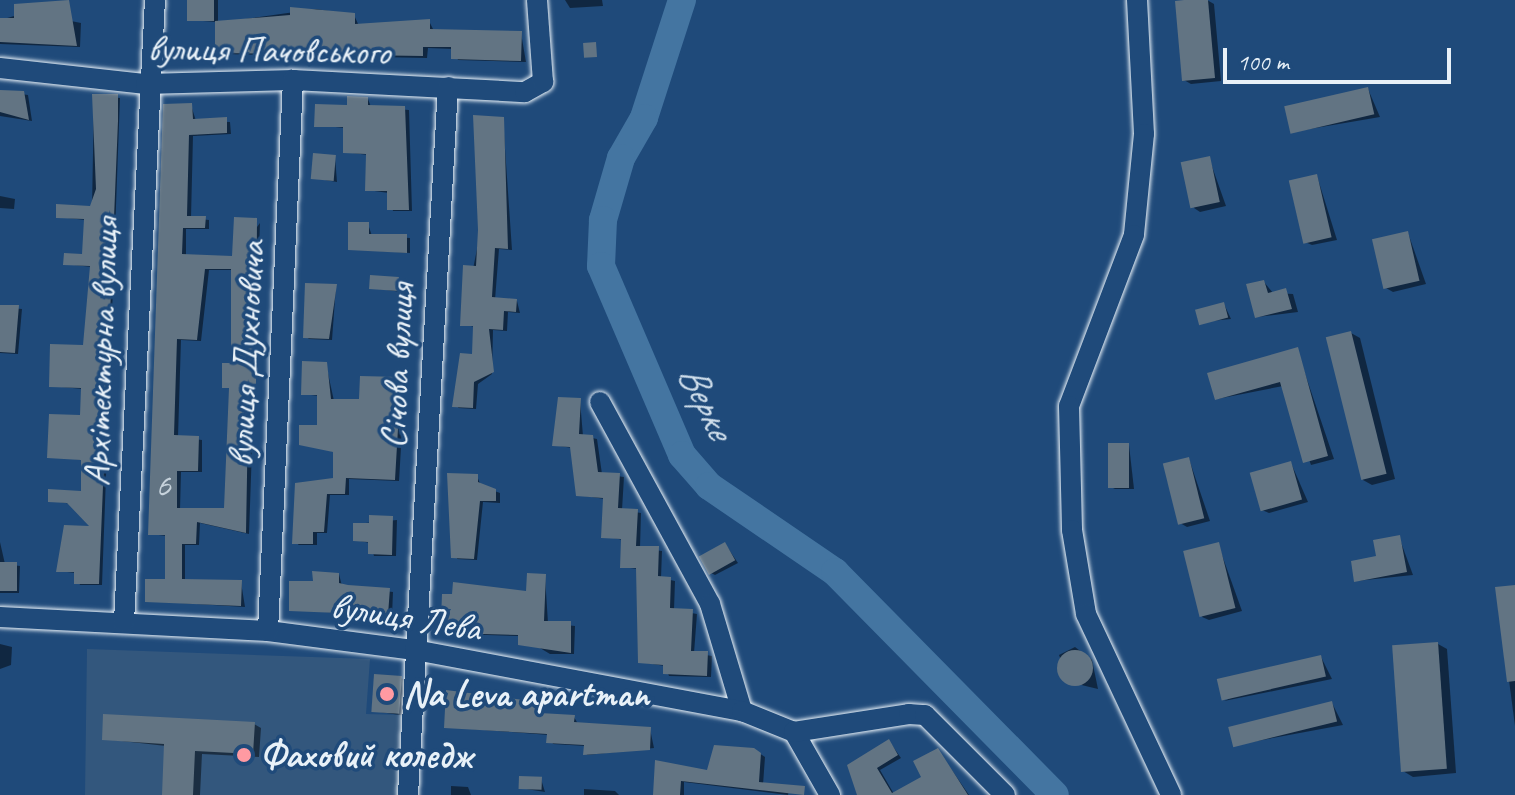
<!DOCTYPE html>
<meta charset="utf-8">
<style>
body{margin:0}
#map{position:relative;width:1515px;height:795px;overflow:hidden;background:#1f4a7a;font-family:Caveat,sans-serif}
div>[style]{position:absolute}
.built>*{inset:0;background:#33577d}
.shadow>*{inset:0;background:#0007}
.river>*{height:28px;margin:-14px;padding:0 14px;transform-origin:14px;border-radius:14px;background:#4475a1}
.building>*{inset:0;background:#627483;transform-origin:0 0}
.round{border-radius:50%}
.roads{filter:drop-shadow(0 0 2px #e8f1f8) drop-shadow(0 0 2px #e8f1f8)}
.minor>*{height:20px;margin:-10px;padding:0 10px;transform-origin:10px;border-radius:10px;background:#1f4a7a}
.dots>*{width:22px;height:22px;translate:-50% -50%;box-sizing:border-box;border:4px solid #1f4a7a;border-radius:50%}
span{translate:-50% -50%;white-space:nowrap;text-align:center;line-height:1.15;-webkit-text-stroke:7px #1f4a7a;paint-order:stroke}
.number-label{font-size:34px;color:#c6d2db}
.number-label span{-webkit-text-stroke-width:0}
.street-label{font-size:38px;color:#e8f1f8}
.poi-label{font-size:38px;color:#e8f1f8;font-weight:700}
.left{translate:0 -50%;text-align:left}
.water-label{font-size:40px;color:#cfdeeb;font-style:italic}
.scale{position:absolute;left:1223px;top:48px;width:228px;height:36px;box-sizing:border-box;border:4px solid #e8f1f8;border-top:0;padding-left:10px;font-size:24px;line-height:28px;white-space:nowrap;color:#e8f1f8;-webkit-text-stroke:6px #1f4a7a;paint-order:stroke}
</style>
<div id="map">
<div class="built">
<div style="clip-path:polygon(87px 649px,370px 659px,366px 714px,404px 715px,402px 795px,85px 795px)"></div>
</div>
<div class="shadow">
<div style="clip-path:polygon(189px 0,218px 0,218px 23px,316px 9px,354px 15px,359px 26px,429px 21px,434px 31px,521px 33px,526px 62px,458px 60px,453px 49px,428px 48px,427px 58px,222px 54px,217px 22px,189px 20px)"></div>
<div style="clip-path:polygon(565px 0,602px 0,603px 6px,570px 8px)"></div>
<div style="clip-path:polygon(1207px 0,1214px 4px,1221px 81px,1191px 84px,1184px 80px)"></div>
<div style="clip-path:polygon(68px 1px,71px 21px,81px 23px,80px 47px,0 44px,0 20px)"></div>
<div style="clip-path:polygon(1368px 89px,1380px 117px,1292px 132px)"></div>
<div style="clip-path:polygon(0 91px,28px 95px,32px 121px,0 116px)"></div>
<div style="clip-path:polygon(94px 96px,120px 98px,102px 585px,80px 585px,76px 573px,58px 571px,93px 528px,71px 504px,50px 500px,83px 493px,83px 460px,50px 456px,82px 417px,83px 389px,51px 386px,85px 347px,92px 267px,65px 264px,84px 256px,86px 220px,58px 217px,92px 208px)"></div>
<div style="clip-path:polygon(368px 99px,371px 107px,409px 110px,412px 211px,393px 211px,389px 193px,367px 190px,368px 155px,345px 152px,345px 128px,316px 125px)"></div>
<div style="clip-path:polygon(evenodd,191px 105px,196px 121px,230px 122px,231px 134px,193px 136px,191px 218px,209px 220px,209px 229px,186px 229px,186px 256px,234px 258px,260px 223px,249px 534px,200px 523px,199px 545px,185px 545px,185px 581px,241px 582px,245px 607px,147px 601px,167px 581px,167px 536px,150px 534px,191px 105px,209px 270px,233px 270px,233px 365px,224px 386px,231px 389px,226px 510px,180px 510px,181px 472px,202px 472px,202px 440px,178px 437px,181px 340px,201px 341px,209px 270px)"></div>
<div style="clip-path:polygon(503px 119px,512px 250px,499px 249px,495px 300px,517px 301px,520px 313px,508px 312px,507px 331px,493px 330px,492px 374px,478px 384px,476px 409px,458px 408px,474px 356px,475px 327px,462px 324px)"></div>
<div style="clip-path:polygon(335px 157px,337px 182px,313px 178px)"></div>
<div style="clip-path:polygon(1209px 158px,1226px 206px,1200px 212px,1194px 208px)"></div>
<div style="clip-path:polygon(1317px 176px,1337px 240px,1312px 245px,1305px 242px)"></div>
<div style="clip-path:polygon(0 196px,15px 199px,14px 209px,0 208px)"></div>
<div style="clip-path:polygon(368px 224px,372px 236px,410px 238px,410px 253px,350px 249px)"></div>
<div style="clip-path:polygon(1408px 233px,1426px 284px,1393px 292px,1386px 288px)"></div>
<div style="clip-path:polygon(398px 279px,402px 292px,371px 288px)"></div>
<div style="clip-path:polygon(1264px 282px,1273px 293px,1293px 294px,1298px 312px,1257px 317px)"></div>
<div style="clip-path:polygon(336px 286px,332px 340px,309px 339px,305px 336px)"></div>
<div style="clip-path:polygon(1224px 304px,1231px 319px,1201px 322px)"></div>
<div style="clip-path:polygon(0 307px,22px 309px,18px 354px,0 353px)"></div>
<div style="clip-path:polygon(1351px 333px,1360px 338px,1395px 479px,1372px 485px,1363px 480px)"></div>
<div style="clip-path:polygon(1297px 350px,1334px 459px,1311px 465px,1283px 386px,1217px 399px)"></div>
<div style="clip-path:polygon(326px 364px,334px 401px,361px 401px,405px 381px,399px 481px,349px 479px,349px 495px,330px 495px,327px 533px,317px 533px,317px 545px,298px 545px,334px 480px,335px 452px,301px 444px,318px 427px,319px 396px,303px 394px)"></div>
<div style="clip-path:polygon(580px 400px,583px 436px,597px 439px,602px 474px,624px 477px,622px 510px,641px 513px,640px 548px,662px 551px,661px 578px,675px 581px,674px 610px,697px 614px,694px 653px,712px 656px,711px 677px,669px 676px,665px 666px,640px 662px,638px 569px,622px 567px,623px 540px,604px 536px,605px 499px,578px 495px,572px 448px,554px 445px)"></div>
<div style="clip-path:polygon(1129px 445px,1134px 489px,1115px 489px,1111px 487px)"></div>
<div style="clip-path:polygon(1189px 459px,1210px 521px,1187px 527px,1180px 523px)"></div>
<div style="clip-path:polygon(1291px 463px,1308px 502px,1269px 513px,1262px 510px)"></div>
<div style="clip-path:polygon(477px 476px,481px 486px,500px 493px,500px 503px,483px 502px,477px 560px,457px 559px)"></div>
<div style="clip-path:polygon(397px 520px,396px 556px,374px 556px,370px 543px,355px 540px,355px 524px)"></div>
<div style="clip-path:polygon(1399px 537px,1413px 575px,1356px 581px,1378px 558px)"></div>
<div style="clip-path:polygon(0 542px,5px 564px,20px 566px,19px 593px,0 593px)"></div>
<div style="clip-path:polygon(725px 544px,738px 563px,715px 575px,711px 573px)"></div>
<div style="clip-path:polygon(1218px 544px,1242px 611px,1209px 620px,1202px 617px)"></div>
<div style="clip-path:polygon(339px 574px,342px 586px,393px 592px,392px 616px,291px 610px,315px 583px)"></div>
<div style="clip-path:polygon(545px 576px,548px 623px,575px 626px,574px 654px,550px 654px,520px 636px,456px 634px,443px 619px,528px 593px)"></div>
<div style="clip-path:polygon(1515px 587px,1515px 726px,1497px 589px)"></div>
<div style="clip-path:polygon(0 644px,12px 647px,11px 665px,0 669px)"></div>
<div style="clip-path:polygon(1438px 644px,1447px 649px,1456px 773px,1413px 777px,1403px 771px)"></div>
<div style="clip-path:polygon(1075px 647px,1092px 660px,1098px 689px,1069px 682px,1059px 655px)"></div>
<div style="clip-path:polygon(1321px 657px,1332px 679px,1224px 701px)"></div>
<div style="clip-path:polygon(401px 678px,408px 681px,406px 716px,374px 711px)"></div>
<div style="clip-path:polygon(1332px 703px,1343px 725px,1235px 745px)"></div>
<div style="clip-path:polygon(540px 704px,544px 715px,574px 717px,578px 724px,650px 729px,654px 748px,587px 755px,586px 746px,553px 744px,549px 735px,446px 727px)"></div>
<div style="clip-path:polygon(254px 724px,261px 728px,259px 757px,202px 754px,200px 795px,164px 795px,166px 746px,104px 739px)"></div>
<div style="clip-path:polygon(889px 741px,901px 758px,880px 770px,894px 794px,924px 778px,938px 750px,969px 795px,864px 795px)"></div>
<div style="clip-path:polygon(754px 750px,765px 757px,763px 785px,789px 789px,788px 795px,684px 782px,684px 795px,657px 795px,657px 762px,709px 772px)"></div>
<div style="clip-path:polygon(541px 779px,545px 792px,520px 788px)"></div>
<div style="clip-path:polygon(451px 786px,468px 787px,471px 795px,451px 795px)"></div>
<div style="clip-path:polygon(584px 789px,615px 791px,619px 795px,584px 795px)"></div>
</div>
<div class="river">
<div style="left:682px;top:0;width:124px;rotate:107.9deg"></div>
<div style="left:644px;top:118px;width:46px;rotate:119.9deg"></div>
<div style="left:621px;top:158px;width:65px;rotate:106.2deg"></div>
<div style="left:603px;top:220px;width:46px;rotate:92.5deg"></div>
<div style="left:601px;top:266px;width:206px;rotate:66.8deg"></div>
<div style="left:682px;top:455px;width:41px;rotate:48.9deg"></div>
<div style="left:709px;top:486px;width:153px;rotate:34.3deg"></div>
<div style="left:835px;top:572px;width:313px;rotate:45.4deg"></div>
</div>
<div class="building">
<div style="clip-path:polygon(69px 0,77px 46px,0 42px,0 18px,14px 18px,14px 4px)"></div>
<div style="left:187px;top:0;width:27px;height:21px"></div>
<div style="clip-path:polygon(1184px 0,1208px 0,1215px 78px,1182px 81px,1175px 1px)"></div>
<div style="clip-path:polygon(290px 7px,355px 13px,355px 24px,430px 19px,430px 29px,522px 31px,521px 61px,451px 59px,451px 47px,423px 47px,423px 56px,215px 53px,215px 21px,290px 15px)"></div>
<div style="left:596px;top:42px;width:15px;height:13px;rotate:86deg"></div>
<div style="left:1368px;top:87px;width:28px;height:86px;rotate:77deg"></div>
<div style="clip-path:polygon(0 90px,24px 91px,29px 120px,0 112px)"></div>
<div style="clip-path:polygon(92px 94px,118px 94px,118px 121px,99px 584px,74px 584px,74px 572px,56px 572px,64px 525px,89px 526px,67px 503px,48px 502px,48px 489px,81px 491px,81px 460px,47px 458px,49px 414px,80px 415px,81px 388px,49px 387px,50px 344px,83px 345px,90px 266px,63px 265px,64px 253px,82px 254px,84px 219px,56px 218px,56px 204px,90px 206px,96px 189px)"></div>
<div style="clip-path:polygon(347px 96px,368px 97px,368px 105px,405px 106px,409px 210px,387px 210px,387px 191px,365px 191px,366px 154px,343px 153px,343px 127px,314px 127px,315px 104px,347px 105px)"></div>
<div style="clip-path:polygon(evenodd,192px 103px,193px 119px,227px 117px,227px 133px,189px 135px,187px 216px,206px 216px,205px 228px,183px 228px,182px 254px,232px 256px,234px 217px,257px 218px,256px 388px,248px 420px,246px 533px,197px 522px,196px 544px,182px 544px,182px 579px,242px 580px,241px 606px,145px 602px,145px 579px,165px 579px,165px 535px,148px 535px,163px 104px,192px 103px,205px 269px,231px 269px,231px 363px,222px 363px,222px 388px,229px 388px,224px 508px,177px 508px,177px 471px,198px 471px,199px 436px,174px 435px,177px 339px,197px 340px,205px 269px)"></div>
<div style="clip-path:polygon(473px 115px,504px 117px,508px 249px,495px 248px,492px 297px,517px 299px,516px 312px,504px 311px,503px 330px,489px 329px,494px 372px,474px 382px,473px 408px,452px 407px,460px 353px,472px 354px,473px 326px,460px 326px,463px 265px,476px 266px,478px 230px)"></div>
<div style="left:313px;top:153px;width:23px;height:26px;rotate:5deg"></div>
<div style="left:1210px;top:156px;width:47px;height:30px;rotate:78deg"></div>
<div style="left:1317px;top:174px;width:65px;height:29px;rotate:77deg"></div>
<div style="clip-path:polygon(348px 222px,369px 222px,369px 234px,407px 234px,407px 253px,348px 250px)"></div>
<div style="left:1408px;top:231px;width:51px;height:37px;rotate:77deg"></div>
<div style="left:370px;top:275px;width:29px;height:14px;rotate:4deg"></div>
<div style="clip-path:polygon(1264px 280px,1268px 293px,1286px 288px,1292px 309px,1255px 318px,1246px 284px)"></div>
<div style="clip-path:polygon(305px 283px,337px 284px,329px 339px,303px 338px)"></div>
<div style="left:1224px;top:302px;width:16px;height:30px;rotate:75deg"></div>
<div style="clip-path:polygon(0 305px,19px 305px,15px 353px,0 352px)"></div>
<div style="left:1351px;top:331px;width:147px;height:26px;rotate:76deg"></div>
<div style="clip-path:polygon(1298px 347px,1328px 456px,1303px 463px,1280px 382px,1215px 400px,1207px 373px)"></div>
<div style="clip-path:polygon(302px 361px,327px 362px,331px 399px,359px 399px,360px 376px,401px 377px,395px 480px,346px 478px,345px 494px,327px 494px,324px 532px,313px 532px,313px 544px,292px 544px,295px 483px,333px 478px,333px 452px,299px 445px,299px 425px,317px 425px,317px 395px,301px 395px)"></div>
<div style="clip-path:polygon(558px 397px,581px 398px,579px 434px,593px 435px,598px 472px,620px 473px,618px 508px,638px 509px,636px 546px,659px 546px,658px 576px,671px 577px,670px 608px,693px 609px,691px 651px,708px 651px,707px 676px,663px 674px,663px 665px,638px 663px,636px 568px,620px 568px,621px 539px,601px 538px,603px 498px,576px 496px,570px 447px,552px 446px)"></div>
<div style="left:1108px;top:443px;width:21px;height:45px"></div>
<div style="left:1189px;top:457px;width:63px;height:27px;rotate:76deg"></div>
<div style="left:1291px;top:461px;width:40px;height:43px;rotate:74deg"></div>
<div style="clip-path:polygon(447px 473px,478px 474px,478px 482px,496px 489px,496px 501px,480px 501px,474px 559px,451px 558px)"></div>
<div style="clip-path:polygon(369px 515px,393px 516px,392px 555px,368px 554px,368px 542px,353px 541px,353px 523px,369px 523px)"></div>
<div style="clip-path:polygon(1400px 535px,1407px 572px,1354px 582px,1351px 561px,1376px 556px,1373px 540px)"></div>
<div style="left:725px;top:542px;width:21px;height:30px;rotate:61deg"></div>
<div style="left:1219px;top:542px;width:68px;height:37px;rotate:76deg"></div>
<div style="left:0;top:562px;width:17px;height:29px"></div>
<div style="clip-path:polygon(312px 571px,339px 573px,339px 583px,348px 585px,390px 588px,388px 615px,289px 611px,289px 581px,313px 581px)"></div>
<div style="clip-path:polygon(527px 573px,546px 574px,544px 621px,571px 621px,571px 653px,518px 645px,518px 635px,449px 633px,450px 621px,441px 620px,442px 594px,452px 594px,453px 582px,526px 591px)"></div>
<div style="clip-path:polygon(1515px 585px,1515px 681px,1507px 682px,1495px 587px)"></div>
<div style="left:1438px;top:642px;width:127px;height:46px;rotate:86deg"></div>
<div class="round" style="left:1057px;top:650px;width:36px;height:36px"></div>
<div style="left:1321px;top:655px;width:22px;height:107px;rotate:77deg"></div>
<div style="left:374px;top:674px;width:28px;height:38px;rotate:4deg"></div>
<div style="clip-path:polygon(446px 690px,540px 702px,540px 713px,575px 715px,574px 722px,651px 727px,650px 750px,583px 755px,584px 745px,546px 743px,547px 734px,444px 728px)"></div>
<div style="left:1332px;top:701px;width:21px;height:107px;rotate:76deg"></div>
<div style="clip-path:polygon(103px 714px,255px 722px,253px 754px,195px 751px,193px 795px,162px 795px,164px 744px,102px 740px)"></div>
<div style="clip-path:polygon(889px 739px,898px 755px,877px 768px,892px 793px,921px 777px,913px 761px,938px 748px,968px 795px,857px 795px,847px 765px)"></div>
<div style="clip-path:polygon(714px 745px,754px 748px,761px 753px,759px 782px,805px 786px,804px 795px,681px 781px,680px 795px,653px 795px,655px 760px,707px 770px)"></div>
<div style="left:519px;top:776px;width:23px;height:13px;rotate:2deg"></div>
</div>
<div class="roads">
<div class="minor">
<div style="left:1137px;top:0;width:134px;rotate:87deg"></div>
<div style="left:1144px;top:134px;width:101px;rotate:95.7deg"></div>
<div style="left:1134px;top:235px;width:183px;rotate:110.8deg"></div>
<div style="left:1069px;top:406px;width:124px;rotate:88.6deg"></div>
<div style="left:1072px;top:530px;width:85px;rotate:80.5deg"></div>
<div style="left:1086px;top:614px;width:200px;rotate:64.8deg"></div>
<div style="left:0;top:68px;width:147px;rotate:6.3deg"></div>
<div style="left:146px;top:84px;width:147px;rotate:-1.6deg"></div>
<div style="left:293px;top:80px;width:232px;rotate:3deg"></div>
<div style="left:525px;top:92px;width:21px;rotate:-29deg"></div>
<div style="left:543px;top:82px;width:82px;rotate:-94.2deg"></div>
<div style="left:600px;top:402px;width:230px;rotate:61.4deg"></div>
<div style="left:710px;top:604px;width:112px;rotate:73.3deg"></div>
<div style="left:0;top:617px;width:268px;rotate:3deg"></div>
<div style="left:268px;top:631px;width:148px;rotate:7.4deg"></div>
<div style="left:415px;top:650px;width:333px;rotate:10.6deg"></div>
<div style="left:742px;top:711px;width:56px;rotate:22deg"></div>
<div style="left:124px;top:622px;width:623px;rotate:-87.15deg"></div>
<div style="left:268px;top:631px;width:552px;rotate:-87.4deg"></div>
<div style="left:408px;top:795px;width:709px;rotate:-86.77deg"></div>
<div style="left:830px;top:795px;width:73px;rotate:-119.7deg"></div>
<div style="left:794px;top:732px;width:116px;rotate:-8.9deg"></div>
<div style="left:909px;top:714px;width:16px;rotate:4deg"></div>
<div style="left:925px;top:715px;width:113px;rotate:45deg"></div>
</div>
</div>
<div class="dots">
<div style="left:387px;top:694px;background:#ff9aa2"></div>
<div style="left:244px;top:755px;background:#ff9aa2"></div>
</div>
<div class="number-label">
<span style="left:163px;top:485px">6</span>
</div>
<div class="street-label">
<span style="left:269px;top:50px;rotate:1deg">вулиця Пачовського</span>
<span style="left:101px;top:352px;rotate:-88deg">Архітектурна вулиця</span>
<span style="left:246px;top:354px;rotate:-87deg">вулиця Духновича</span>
<span style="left:397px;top:366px;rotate:-87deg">Січова вулиця</span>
<span style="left:406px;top:617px;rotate:9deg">вулиця Лева</span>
</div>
<div class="poi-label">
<span class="left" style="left:403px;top:694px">Na Leva apartman</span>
<span class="left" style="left:260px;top:755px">Фаховий коледж</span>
</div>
<div class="water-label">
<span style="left:706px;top:401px;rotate:64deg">Верке</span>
</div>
<div class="scale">100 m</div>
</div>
